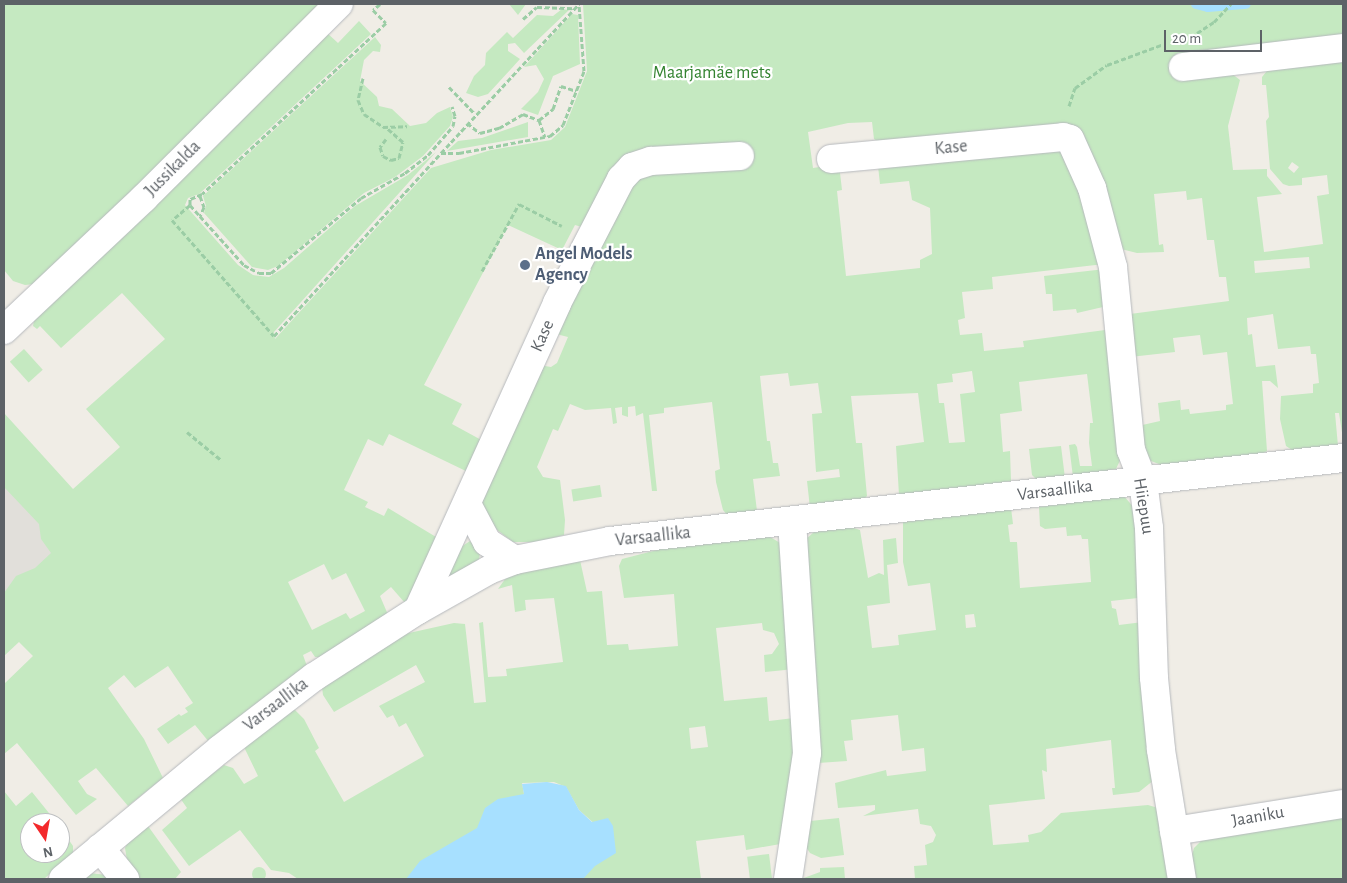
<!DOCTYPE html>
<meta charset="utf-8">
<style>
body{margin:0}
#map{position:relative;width:1347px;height:883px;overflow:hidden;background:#f0ede6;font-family:"Alegreya Sans",sans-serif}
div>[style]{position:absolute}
.industrial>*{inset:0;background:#e1dfda}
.green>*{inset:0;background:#c5e9c1;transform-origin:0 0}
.round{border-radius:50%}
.water>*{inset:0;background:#a7e0ff}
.stream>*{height:10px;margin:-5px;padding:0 5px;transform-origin:5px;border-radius:5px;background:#a7e0ff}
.path>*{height:3px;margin-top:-1.5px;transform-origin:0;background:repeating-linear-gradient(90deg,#9bcda5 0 5px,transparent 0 7.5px)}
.roads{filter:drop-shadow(0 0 1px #b6b9bd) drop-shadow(0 0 1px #b6b9bd)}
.minor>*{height:28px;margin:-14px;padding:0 14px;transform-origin:14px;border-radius:14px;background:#fff}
.dots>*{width:14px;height:14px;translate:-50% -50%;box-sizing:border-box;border:2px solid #fff;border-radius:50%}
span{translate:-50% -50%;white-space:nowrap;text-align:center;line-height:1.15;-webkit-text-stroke:4.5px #fff;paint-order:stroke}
.park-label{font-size:18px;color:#338330}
.street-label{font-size:18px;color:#5d6267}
.service-label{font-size:18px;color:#4e5e75;font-weight:700}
.left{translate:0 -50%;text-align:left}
.frame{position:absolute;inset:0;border:5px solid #5d6267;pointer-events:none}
.north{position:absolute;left:20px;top:813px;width:50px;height:50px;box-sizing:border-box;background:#fff;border:1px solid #bec0c2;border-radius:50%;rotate:168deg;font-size:14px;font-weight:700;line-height:20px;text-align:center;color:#5d6267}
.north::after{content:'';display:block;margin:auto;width:18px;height:22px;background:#f3292b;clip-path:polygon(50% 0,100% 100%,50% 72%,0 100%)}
.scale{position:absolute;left:1164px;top:30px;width:98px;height:22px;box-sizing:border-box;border:2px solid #5d6267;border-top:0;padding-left:6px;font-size:15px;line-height:18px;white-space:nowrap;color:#5d6267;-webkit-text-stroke:4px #fff;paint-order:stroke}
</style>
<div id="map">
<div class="industrial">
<div style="clip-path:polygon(4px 478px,71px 552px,4px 607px)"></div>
</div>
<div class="green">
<div style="clip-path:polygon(4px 4px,324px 4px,222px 107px,34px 284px,25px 285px,13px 281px,4px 270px)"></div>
<div style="clip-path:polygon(509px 4px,526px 4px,518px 15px)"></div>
<div style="clip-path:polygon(evenodd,583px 4px,1343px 4px,1343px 41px,1182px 60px,1178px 61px,1178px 67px,1180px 74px,1184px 75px,1227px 70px,1240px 80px,1228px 126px,1233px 170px,1267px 169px,1267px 176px,1282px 194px,1257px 197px,1264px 252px,1323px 244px,1317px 196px,1329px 194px,1327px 175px,1302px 178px,1302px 185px,1289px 186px,1283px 184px,1270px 169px,1266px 121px,1269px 117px,1266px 85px,1262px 85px,1262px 77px,1271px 66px,1343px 56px,1343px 439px,1339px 413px,1335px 413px,1338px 446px,1295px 452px,1286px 446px,1280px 419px,1281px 396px,1313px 393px,1313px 384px,1319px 383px,1316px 354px,1311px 354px,1310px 346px,1278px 349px,1273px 314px,1247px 318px,1248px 335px,1252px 334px,1256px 367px,1275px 365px,1278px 388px,1270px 381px,1262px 381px,1267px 451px,1258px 456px,1212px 462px,1208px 458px,1201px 463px,1164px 466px,1151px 461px,1143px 450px,1138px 426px,1160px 421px,1158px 403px,1180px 400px,1181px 410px,1189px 409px,1190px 414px,1226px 410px,1226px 405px,1233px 404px,1227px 352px,1203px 355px,1200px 335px,1173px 338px,1175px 352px,1130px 357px,1126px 318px,1130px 314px,1229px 301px,1226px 277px,1219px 277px,1214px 240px,1207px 240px,1202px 198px,1187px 200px,1186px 191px,1154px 194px,1159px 245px,1163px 244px,1164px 252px,1137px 253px,1121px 249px,1117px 244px,1084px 135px,1079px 128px,1063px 126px,884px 145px,874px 139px,872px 122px,848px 123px,808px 132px,813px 168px,839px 164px,842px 190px,837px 191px,846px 276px,920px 268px,920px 260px,932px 254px,930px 208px,912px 200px,909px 181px,880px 184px,878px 166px,1048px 145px,1065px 151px,1090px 208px,1104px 264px,992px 277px,993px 289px,962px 292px,965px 318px,958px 320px,960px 335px,982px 333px,984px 351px,1024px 347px,1023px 341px,1105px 330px,1112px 339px,1115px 358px,1123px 444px,1123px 454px,1116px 469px,1073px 477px,1069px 445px,1075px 444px,1077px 447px,1080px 466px,1092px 466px,1089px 443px,1090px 423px,1093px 423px,1087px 374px,1019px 382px,1022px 411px,1000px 414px,1003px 452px,1010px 451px,1011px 481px,903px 497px,899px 495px,896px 446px,924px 442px,918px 393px,851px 396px,856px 443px,862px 443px,867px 496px,861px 502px,810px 508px,807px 481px,840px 477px,839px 469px,816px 472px,812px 414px,822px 413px,818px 383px,790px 386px,788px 373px,760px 376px,767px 441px,770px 441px,773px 463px,778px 463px,780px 476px,753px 479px,757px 511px,754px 514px,728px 516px,723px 510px,716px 482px,715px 471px,720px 469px,712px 402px,664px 408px,664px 413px,649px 415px,657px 491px,652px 491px,643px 413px,636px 416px,635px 406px,628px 407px,628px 417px,622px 415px,622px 407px,615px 408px,617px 423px,613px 424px,611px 408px,585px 410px,570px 404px,558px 431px,553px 429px,537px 467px,543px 477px,560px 480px,565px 520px,564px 535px,537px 542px,513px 542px,488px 523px,482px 510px,483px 492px,539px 365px,551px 367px,557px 363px,568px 337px,556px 334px,554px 331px,628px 182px,638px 175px,651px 171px,716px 168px,733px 170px,741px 163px,741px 146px,641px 153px,628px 159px,611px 177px,585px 228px,575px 225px,562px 250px,508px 225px,424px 385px,462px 404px,452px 424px,485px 442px,470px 473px,389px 434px,383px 446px,368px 439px,344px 490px,368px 502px,365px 507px,384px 516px,388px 508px,441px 540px,414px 598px,405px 603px,391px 587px,380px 596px,389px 617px,321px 657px,315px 657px,311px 651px,303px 655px,308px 669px,209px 742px,195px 725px,168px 744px,157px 729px,179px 714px,181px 716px,188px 712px,185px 708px,193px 703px,168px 666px,135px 688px,124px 675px,108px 688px,144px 739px,163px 778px,128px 806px,96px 768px,78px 781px,87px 794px,97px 799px,76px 815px,17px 743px,4px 754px,4px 684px,33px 656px,19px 642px,4px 656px,4px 593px,16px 576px,35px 568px,51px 553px,41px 539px,39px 524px,4px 487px,4px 413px,73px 489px,120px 447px,86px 409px,165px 339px,122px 293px,61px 348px,40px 326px,37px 329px,33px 326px,35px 316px,326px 32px,338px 43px,359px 21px,371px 34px,199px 194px,188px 198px,185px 205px,238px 265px,253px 275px,269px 277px,284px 268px,355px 206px,408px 175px,436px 152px,274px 332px,275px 339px,431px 168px,491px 150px,551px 140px,565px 127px,587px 71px,583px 4px,1292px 162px,1299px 167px,1294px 173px,1288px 168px,1292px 162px,583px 4px,1309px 257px,1310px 268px,1255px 273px,1254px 261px,1309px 257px,583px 4px,972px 371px,975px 392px,960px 394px,965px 442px,949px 443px,944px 403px,939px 403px,937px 384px,953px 382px,952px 374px,972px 371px,583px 4px,324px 564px,332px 580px,346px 573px,365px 611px,350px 619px,346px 613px,312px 630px,288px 582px,324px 564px)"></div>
<div style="clip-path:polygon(562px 9px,569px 10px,524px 53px,515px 43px,508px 44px,508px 51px,520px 59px,488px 94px,478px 97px,466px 93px,474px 76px,485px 65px,486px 53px,507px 32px,513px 38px,537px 15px,553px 16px)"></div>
<div style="clip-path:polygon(572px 14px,578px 15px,580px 64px,553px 76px,538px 115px,521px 109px,538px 92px,544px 79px,536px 65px,524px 67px)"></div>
<div style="clip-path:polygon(375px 37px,381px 45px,380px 52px,373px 51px,364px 60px,360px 81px,377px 97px,379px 106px,392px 109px,410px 126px,426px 123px,437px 113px,450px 107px,453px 117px,450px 126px,423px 156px,395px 177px,364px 193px,278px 266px,268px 270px,252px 267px,204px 213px,206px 206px,203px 196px)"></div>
<div style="clip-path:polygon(528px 122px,528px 137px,447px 151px,458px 141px,482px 138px)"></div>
<div style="clip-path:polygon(1105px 269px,1103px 307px,1077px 313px,1076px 309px,1053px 311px,1052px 294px,1046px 294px,1044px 276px)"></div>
<div style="left:24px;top:349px;width:28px;height:19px;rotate:48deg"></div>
<div style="clip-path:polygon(1061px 446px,1065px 478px,1037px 480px,1032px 475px,1029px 449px)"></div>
<div style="left:600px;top:485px;width:12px;height:29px;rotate:81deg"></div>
<div style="clip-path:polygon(evenodd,1123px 495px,1136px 510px,1138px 598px,1111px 601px,1112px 608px,1116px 609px,1119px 625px,1143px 622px,1154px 780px,1139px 792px,1113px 795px,1112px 788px,1115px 788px,1111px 740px,1046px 749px,1047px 772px,1042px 770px,1045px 799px,989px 805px,993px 845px,1029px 842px,1028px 835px,1041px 832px,1061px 813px,1148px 805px,1158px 808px,1171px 879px,915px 879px,914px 866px,927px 865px,925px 845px,933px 842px,936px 835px,931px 826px,920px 824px,918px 809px,863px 816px,875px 810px,875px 805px,838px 808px,835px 783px,886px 770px,887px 776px,926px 771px,924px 748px,902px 751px,898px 715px,851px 720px,853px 740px,844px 741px,847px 761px,818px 763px,806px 539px,814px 532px,851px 527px,860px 530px,868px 578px,879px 573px,884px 575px,883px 540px,896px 538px,898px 563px,887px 565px,890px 603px,867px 606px,872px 648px,899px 645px,898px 635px,936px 630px,930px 583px,908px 586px,903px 562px,903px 522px,1011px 508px,1013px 524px,1008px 525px,1010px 542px,1017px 542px,1020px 588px,1091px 582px,1088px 539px,1082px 539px,1081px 535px,1067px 536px,1066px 527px,1045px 529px,1040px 526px,1039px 507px,1123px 495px,974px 614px,976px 627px,966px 628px,965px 615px,974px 614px)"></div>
<div style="clip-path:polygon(evenodd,770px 537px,782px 544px,795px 669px,765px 672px,764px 655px,772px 654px,779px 644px,774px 633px,763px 630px,762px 623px,716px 628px,724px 701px,767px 697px,769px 721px,794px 718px,796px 723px,786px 843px,746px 850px,744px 835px,696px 841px,701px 879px,583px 879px,596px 825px,579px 810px,566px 787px,554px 782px,522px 783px,524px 794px,414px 879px,298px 879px,289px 873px,271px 870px,240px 830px,189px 866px,162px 830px,187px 808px,180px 798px,224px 765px,233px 768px,244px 784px,258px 776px,244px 747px,294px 709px,304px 719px,319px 748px,315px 751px,344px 802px,424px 756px,406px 723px,399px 727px,393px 715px,387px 718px,379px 706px,425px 682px,416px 665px,334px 712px,323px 695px,322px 687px,400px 635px,454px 623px,465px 624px,474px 703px,486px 702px,479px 623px,483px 622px,488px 677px,507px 676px,506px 669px,563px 662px,554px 598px,525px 600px,526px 610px,515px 612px,512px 585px,498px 589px,508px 575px,580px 560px,587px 592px,602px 591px,607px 645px,628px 644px,629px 650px,678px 646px,674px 594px,624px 598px,619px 566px,622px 559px,661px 549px,770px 537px,705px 726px,708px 747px,691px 749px,689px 728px,705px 726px)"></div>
<div style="clip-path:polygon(470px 541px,480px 552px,479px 561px,443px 583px,458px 549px)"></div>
<div style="clip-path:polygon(4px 791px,16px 806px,32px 792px,57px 823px,30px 823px,30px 853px,60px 853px,60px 827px,73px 846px,73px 853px,44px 879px,4px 879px)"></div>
<div style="clip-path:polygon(1343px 817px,1343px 879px,1194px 879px,1191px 859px,1194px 848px,1202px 840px)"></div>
<div style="clip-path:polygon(839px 818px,844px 855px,821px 858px,810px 853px,806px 847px,810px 821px)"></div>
<div style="clip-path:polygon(148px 826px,181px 872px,175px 879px,138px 879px,127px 860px,125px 848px,128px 841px)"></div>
<div style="left:769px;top:854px;width:25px;height:22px;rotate:83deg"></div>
<div style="clip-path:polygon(844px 867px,845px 879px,801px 879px,820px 872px,820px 868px)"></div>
<div class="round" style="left:252px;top:867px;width:14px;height:14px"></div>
<div style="clip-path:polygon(89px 873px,107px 875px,111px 879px,81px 879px)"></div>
</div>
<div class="water">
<div style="clip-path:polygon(547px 782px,566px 786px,579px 810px,592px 822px,608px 818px,613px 826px,616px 853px,595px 866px,583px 879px,406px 879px,420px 861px,477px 828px,485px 808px,498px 799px,524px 794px,522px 784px)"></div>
</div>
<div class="stream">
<div style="left:1196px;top:4px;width:12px;rotate:14deg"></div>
<div style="left:1208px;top:7px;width:38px;rotate:-5deg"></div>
</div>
<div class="path">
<div style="left:380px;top:4px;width:9px;rotate:139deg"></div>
<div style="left:373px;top:10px;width:18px;rotate:45deg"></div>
<div style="left:386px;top:23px;width:251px;rotate:137.1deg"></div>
<div style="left:202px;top:194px;width:13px;rotate:157deg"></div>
<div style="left:190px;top:199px;width:6px;rotate:90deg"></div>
<div style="left:190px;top:205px;width:23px;rotate:140deg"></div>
<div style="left:172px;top:220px;width:154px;rotate:48.7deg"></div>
<div style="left:274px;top:336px;width:248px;rotate:-47.6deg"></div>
<div style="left:441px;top:153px;width:18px"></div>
<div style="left:459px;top:153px;width:93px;rotate:-10.6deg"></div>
<div style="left:550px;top:136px;width:17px;rotate:-40deg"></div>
<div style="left:563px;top:125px;width:58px;rotate:-68.7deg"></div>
<div style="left:584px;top:71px;width:67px;rotate:-94.3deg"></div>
<div style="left:523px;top:19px;width:18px;rotate:-41deg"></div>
<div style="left:537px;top:7px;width:37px;rotate:2deg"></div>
<div style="left:1197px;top:33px;width:20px;rotate:-33deg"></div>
<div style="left:1214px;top:22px;width:25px;rotate:-47deg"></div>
<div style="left:363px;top:78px;width:23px;rotate:103deg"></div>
<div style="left:358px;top:100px;width:15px;rotate:67deg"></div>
<div style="left:364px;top:114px;width:23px;rotate:34deg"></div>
<div style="left:383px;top:127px;width:24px;rotate:-2deg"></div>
<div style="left:449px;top:87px;width:37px;rotate:46deg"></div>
<div style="left:1069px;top:106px;width:19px;rotate:-72deg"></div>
<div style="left:1075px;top:88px;width:39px;rotate:-36deg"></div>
<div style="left:1107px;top:65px;width:58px;rotate:-20.3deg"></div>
<div style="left:539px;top:120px;width:18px;rotate:-38deg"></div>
<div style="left:553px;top:109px;width:24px;rotate:-71deg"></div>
<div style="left:561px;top:86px;width:16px;rotate:18deg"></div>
<div style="left:467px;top:123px;width:16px;rotate:38deg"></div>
<div style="left:480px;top:133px;width:20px;rotate:-15deg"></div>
<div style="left:499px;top:128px;width:28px;rotate:-30deg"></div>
<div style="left:523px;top:114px;width:17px;rotate:21deg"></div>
<div style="left:539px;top:120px;width:18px;rotate:71deg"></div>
<div style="left:386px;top:139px;width:10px;rotate:127deg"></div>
<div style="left:380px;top:147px;width:9px;rotate:72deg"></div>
<div style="left:383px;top:156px;width:9px;rotate:27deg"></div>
<div style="left:391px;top:160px;width:8px;rotate:-14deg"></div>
<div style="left:399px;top:158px;width:16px;rotate:-76deg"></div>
<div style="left:403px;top:142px;width:23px;rotate:-139deg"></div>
<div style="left:441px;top:153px;width:203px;rotate:-47.2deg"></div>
<div style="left:200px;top:196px;width:12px;rotate:70deg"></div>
<div style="left:204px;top:207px;width:10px;rotate:114deg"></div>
<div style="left:190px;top:205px;width:81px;rotate:48deg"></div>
<div style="left:244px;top:265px;width:17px;rotate:28deg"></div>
<div style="left:259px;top:273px;width:12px"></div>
<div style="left:271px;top:273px;width:117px;rotate:-39.8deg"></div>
<div style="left:361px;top:198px;width:51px;rotate:-29.6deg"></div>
<div style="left:405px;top:173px;width:29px;rotate:-38deg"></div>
<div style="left:428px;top:155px;width:38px;rotate:-49deg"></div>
<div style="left:453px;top:126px;width:10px;rotate:-79deg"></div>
<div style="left:455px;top:116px;width:10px;rotate:-107deg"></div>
<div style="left:482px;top:271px;width:77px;rotate:-61.1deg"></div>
<div style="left:519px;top:204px;width:48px;rotate:27.1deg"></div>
<div style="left:187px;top:432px;width:43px;rotate:39.3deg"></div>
</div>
<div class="roads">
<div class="minor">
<div style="left:1183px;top:67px;width:161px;rotate:-6.8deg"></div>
<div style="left:831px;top:159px;width:233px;rotate:-5.4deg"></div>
<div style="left:1063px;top:137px;width:7px;rotate:16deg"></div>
<div style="left:1070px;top:139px;width:54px;rotate:65.8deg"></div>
<div style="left:1092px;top:188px;width:82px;rotate:75.1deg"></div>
<div style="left:1113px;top:267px;width:184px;rotate:84.4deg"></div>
<div style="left:1131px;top:450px;width:33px;rotate:69deg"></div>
<div style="left:1143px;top:481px;width:47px;rotate:82.7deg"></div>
<div style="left:1149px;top:528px;width:150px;rotate:88.1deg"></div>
<div style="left:1154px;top:678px;width:72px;rotate:84.4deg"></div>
<div style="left:1161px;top:750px;width:131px;rotate:80.8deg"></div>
<div style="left:4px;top:330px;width:192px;rotate:-43.3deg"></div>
<div style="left:144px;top:198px;width:275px;rotate:-44.9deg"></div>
<div style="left:467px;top:504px;width:43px;rotate:62.2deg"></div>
<div style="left:487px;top:542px;width:33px;rotate:33deg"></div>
<div style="left:418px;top:610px;width:337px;rotate:-65.6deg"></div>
<div style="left:557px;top:303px;width:140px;rotate:-62.7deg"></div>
<div style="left:621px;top:179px;width:16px;rotate:-47deg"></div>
<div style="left:632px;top:167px;width:20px;rotate:-18deg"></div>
<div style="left:651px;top:161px;width:89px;rotate:-3.2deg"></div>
<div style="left:1174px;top:831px;width:171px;rotate:-9.1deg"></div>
<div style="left:100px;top:848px;width:40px;rotate:51deg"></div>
<div style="left:63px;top:879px;width:204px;rotate:-39.6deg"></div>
<div style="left:220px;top:749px;width:118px;rotate:-37.5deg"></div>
<div style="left:314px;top:677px;width:124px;rotate:-32.8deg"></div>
<div style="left:418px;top:610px;width:81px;rotate:-29.4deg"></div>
<div style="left:489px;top:570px;width:28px;rotate:-21deg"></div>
<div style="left:515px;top:560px;width:97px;rotate:-11.3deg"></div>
<div style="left:610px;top:541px;width:738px;rotate:-6.46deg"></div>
<div style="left:788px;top:879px;width:127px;rotate:-81.4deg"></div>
<div style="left:807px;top:753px;width:232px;rotate:-93.7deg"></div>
</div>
</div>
<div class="dots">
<div style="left:525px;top:265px;background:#5c6f8a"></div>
</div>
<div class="park-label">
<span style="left:712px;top:73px">Maarjamäe mets</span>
</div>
<div class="street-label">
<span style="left:951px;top:148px;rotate:-5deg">Kase</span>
<span style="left:173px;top:169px;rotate:-45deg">Jussikalda</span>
<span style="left:543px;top:336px;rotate:-66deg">Kase</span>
<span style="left:1055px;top:491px;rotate:-7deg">Varsaallika</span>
<span style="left:1143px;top:506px;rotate:81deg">Hiiepuu</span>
<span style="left:653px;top:537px;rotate:-6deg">Varsaallika</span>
<span style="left:276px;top:705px;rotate:-37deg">Varsaallika</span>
<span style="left:1258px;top:817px;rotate:-10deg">Jaaniku</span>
</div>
<div class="service-label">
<span class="left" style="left:535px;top:265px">Angel Models<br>Agency</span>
</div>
<div class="frame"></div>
<div class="north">N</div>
<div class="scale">20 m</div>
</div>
